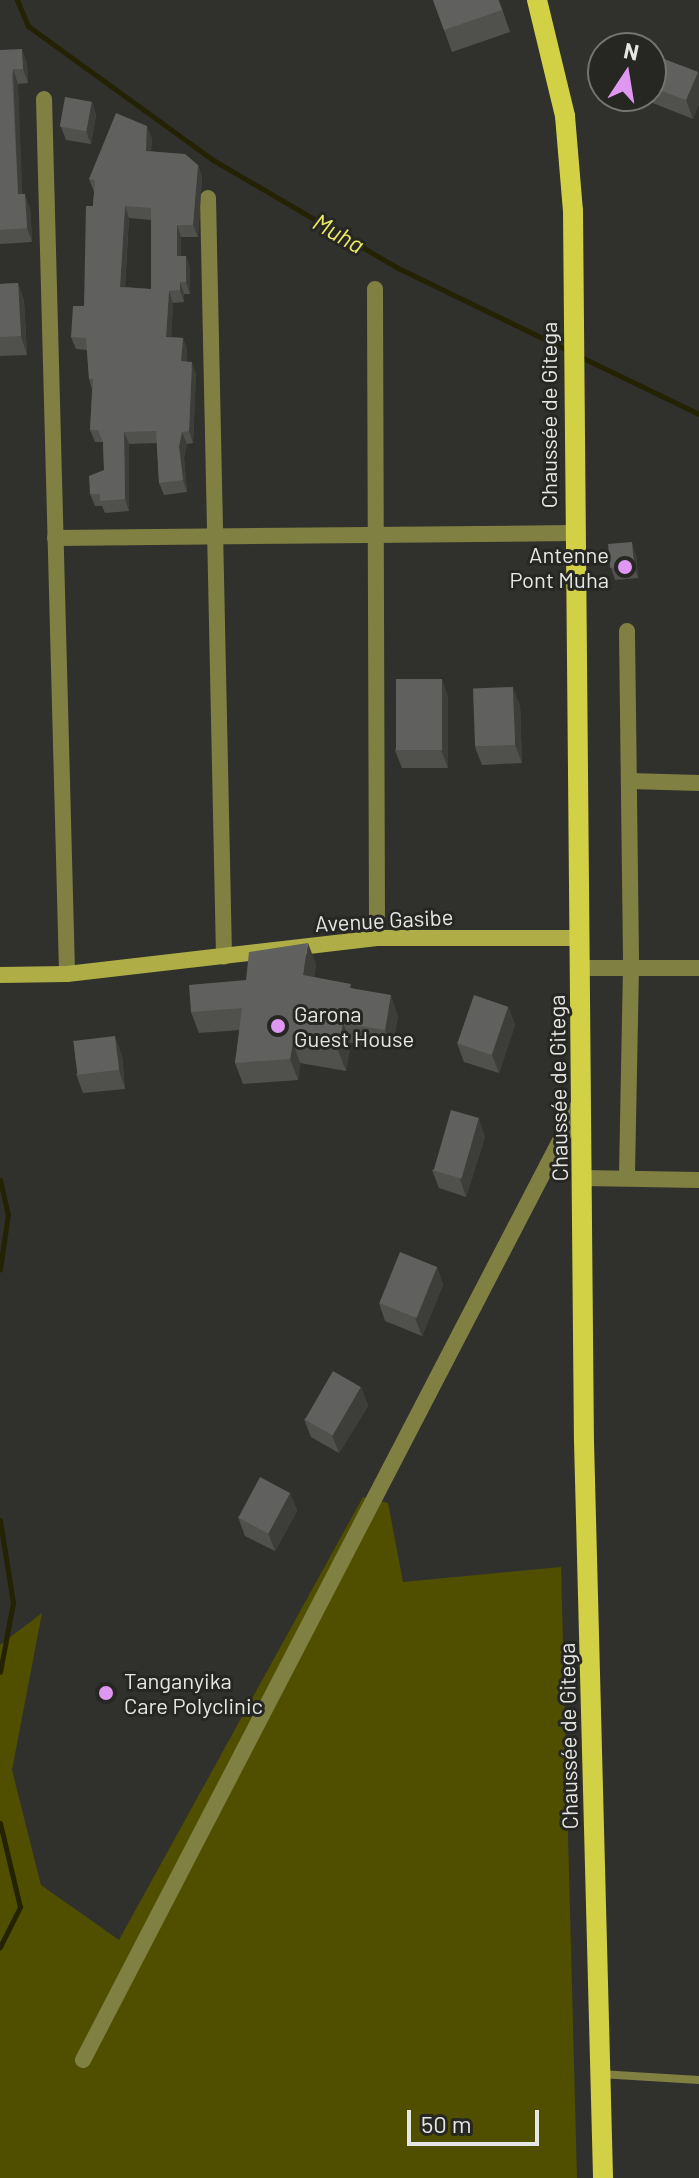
<!DOCTYPE html>
<meta charset="utf-8">
<style>
body{margin:0}
#map{position:relative;width:699px;height:2178px;overflow:hidden;background:#30302d;font-family:Barlow,sans-serif}
div>[style]{position:absolute}
.green>*{inset:0;background:#504f00}
.stream>*{height:5px;margin:-2.5px;padding:0 2.5px;transform-origin:2.5px;border-radius:2.5px;background:#232203}
.lane>*{height:8px;margin:-4px;padding:0 4px;transform-origin:4px;border-radius:4px;background:#808043}
.street>*{height:16px;margin:-8px;padding:0 8px;transform-origin:8px;border-radius:8px;background:#808043}
.secondary>*{height:16px;margin:-8px;padding:0 8px;transform-origin:8px;border-radius:8px;background:#aead46}
.primary>*{height:20px;margin:-10px;padding:0 10px;transform-origin:10px;border-radius:10px;background:#d2d045}
.wall>*{inset:0;background:#50504d}
.shaded-wall>*{inset:0;background:#3d3d3a}
.building>*{inset:0;background:#60615e;transform-origin:0 0}
.dots>*{width:22px;height:22px;translate:-50% -50%;box-sizing:border-box;border:4px solid #262623;border-radius:50%}
span{translate:-50% -50%;white-space:nowrap;text-align:center;line-height:1.15;-webkit-text-stroke:6px #262623;paint-order:stroke}
.street-label{font-size:22px;color:#e6e7e5}
.poi-label{font-size:22px;color:#e6e7e5}
.right{translate:-100% -50%;text-align:right}
.left{translate:0 -50%;text-align:left}
.water-label{font-size:24px;color:#ecea65;font-style:italic}
.north{position:absolute;left:587px;top:32px;width:80px;height:80px;box-sizing:border-box;background:#262623;border:2px solid #737371;border-radius:50%;rotate:12deg;font-size:22px;font-weight:700;line-height:32px;text-align:center;color:#e6e7e5}
.north::after{content:'';display:block;margin:auto;width:28px;height:36px;background:#de98f2;clip-path:polygon(50% 0,100% 100%,50% 72%,0 100%)}
.scale{position:absolute;left:407px;top:2110px;width:132px;height:36px;box-sizing:border-box;border:4px solid #e6e7e5;border-top:0;padding-left:10px;font-size:24px;line-height:28px;white-space:nowrap;color:#e6e7e5;-webkit-text-stroke:6px #262623;paint-order:stroke}
</style>
<div id="map">
<div class="green">
<div style="clip-path:polygon(363px 1497px,388px 1503px,403px 1582px,561px 1567px,577px 2178px,0 2178px,0 1645px,42px 1613px,12px 1770px,41px 1885px,119px 1940px)"></div>
</div>
<div class="stream">
<div style="left:17px;top:0;width:28px;rotate:67deg"></div>
<div style="left:28px;top:26px;width:228px;rotate:35.9deg"></div>
<div style="left:213px;top:160px;width:212px;rotate:30.3deg"></div>
<div style="left:396px;top:267px;width:192px;rotate:25.9deg"></div>
<div style="left:581px;top:357px;width:131px;rotate:25.8deg"></div>
<div style="left:0;top:1180px;width:35px;rotate:77deg"></div>
<div style="left:8px;top:1214px;width:56px;rotate:98.3deg"></div>
<div style="left:0;top:1520px;width:84px;rotate:81.1deg"></div>
<div style="left:13px;top:1603px;width:70px;rotate:100.7deg"></div>
<div style="left:0;top:1823px;width:86px;rotate:76.6deg"></div>
<div style="left:20px;top:1907px;width:45px;rotate:116.6deg"></div>
</div>
<div class="lane">
<div style="left:600px;top:2074px;width:99px;rotate:3.5deg"></div>
</div>
<div class="street">
<div style="left:44px;top:99px;width:875px;rotate:88.49deg"></div>
<div style="left:208px;top:198px;width:759px;rotate:88.79deg"></div>
<div style="left:375px;top:289px;width:649px;rotate:89.82deg"></div>
<div style="left:55px;top:538px;width:517px;rotate:-0.55deg"></div>
<div style="left:627px;top:631px;width:335px;rotate:89.3deg"></div>
<div style="left:631px;top:966px;width:212px;rotate:91.1deg"></div>
<div style="left:630px;top:781px;width:69px;rotate:1.7deg"></div>
<div style="left:580px;top:968px;width:119px"></div>
<div style="left:583px;top:1178px;width:116px;rotate:1deg"></div>
<div style="left:83px;top:2060px;width:1079px;rotate:-62.58deg"></div>
</div>
<div class="secondary">
<div style="left:0;top:975px;width:67px;rotate:-0.9deg"></div>
<div style="left:67px;top:974px;width:312px;rotate:-6.6deg"></div>
<div style="left:377px;top:938px;width:203px"></div>
</div>
<div class="primary">
<div style="left:537px;top:0;width:119px;rotate:76.4deg"></div>
<div style="left:565px;top:116px;width:95px;rotate:85.2deg"></div>
<div style="left:573px;top:211px;width:1230px;rotate:89.49deg"></div>
<div style="left:584px;top:1441px;width:737px;rotate:88.52deg"></div>
</div>
<div class="wall">
<div style="clip-path:polygon(433px 0,499px 0,510px 32px,452px 52px)"></div>
<div style="clip-path:polygon(0 50px,27px 63px,28px 83px,18px 84px,18px 89px,22px 194px,30px 208px,32px 242px,0 244px)"></div>
<div style="clip-path:polygon(651px 54px,698px 72px,699px 76px,699px 104px,693px 119px,635px 96px,651px 96px)"></div>
<div style="clip-path:polygon(92px 102px,96px 115px,91px 144px,66px 140px,61px 127px)"></div>
<div style="clip-path:polygon(evenodd,152px 138px,151px 151px,198px 165px,202px 177px,198px 237px,181px 237px,181px 256px,186px 256px,190px 268px,190px 294px,184px 294px,184px 302px,173px 303px,171px 337px,183px 338px,187px 350px,186px 362px,196px 374px,193px 443px,187px 444px,184px 458px,187px 492px,164px 495px,159px 483px,157px 443px,129px 444px,129px 511px,105px 513px,102px 506px,95px 506px,90px 494px,104px 470px,103px 442px,95px 442px,90px 430px,92px 389px,89px 379px,87px 350px,76px 349px,71px 337px,84px 306px,94px 192px,89px 179px,152px 138px,129px 218px,151px 220px,151px 289px,125px 287px,129px 218px)"></div>
<div style="clip-path:polygon(18px 283px,24px 301px,27px 355px,0 356px,0 284px)"></div>
<div style="clip-path:polygon(636px 555px,638px 578px,615px 580px,611px 568px)"></div>
<div style="clip-path:polygon(442px 679px,448px 698px,448px 768px,402px 768px,395px 750px)"></div>
<div style="clip-path:polygon(520px 705px,522px 763px,482px 765px,475px 747px)"></div>
<div style="clip-path:polygon(316px 964px,314px 977px,352px 988px,398px 1016px,392px 1050px,351px 1043px,346px 1071px,300px 1063px,298px 1080px,243px 1084px,235px 1063px,240px 1030px,199px 1033px,191px 1012px,246px 980px)"></div>
<div style="clip-path:polygon(508px 1007px,515px 1025px,499px 1073px,464px 1062px,457px 1043px)"></div>
<div style="clip-path:polygon(122px 1055px,125px 1089px,83px 1093px,76px 1074px)"></div>
<div style="clip-path:polygon(485px 1137px,466px 1197px,439px 1188px,432px 1170px)"></div>
<div style="clip-path:polygon(437px 1267px,443px 1285px,422px 1336px,385px 1321px,379px 1303px)"></div>
<div style="clip-path:polygon(361px 1387px,368px 1406px,339px 1453px,311px 1437px,304px 1419px)"></div>
<div style="clip-path:polygon(290px 1493px,297px 1511px,275px 1551px,245px 1536px,238px 1517px)"></div>
</div>
<div class="shaded-wall">
<div style="clip-path:polygon(22px 49px,27px 63px,28px 83px,23px 69px)"></div>
<div style="clip-path:polygon(13px 69px,18px 84px,23px 209px,18px 194px)"></div>
<div style="clip-path:polygon(698px 72px,699px 76px,699px 104px,693px 119px,686px 100px)"></div>
<div style="clip-path:polygon(92px 102px,96px 115px,91px 144px,86px 131px)"></div>
<div style="clip-path:polygon(147px 126px,152px 138px,150px 163px,146px 151px)"></div>
<div style="clip-path:polygon(198px 165px,202px 177px,198px 237px,193px 225px)"></div>
<div style="clip-path:polygon(25px 194px,30px 208px,32px 242px,27px 228px)"></div>
<div style="clip-path:polygon(125px 206px,129px 218px,124px 299px,120px 287px)"></div>
<div style="clip-path:polygon(177px 225px,181px 237px,181px 268px,177px 256px)"></div>
<div style="clip-path:polygon(186px 256px,190px 268px,190px 294px,186px 282px)"></div>
<div style="clip-path:polygon(180px 282px,184px 294px,184px 302px,180px 290px)"></div>
<div style="clip-path:polygon(18px 283px,24px 301px,27px 355px,21px 336px)"></div>
<div style="clip-path:polygon(169px 291px,173px 303px,171px 349px,166px 337px)"></div>
<div style="clip-path:polygon(183px 338px,187px 350px,186px 373px,181px 361px)"></div>
<div style="clip-path:polygon(192px 362px,196px 374px,193px 443px,189px 431px)"></div>
<div style="clip-path:polygon(124px 432px,129px 444px,129px 511px,125px 499px)"></div>
<div style="clip-path:polygon(182px 432px,187px 444px,184px 458px,187px 492px,183px 480px,179px 446px)"></div>
<div style="clip-path:polygon(632px 542px,636px 555px,638px 578px,634px 566px)"></div>
<div style="clip-path:polygon(442px 679px,448px 698px,448px 768px,441px 750px)"></div>
<div style="clip-path:polygon(513px 687px,520px 705px,522px 763px,515px 745px)"></div>
<div style="clip-path:polygon(308px 943px,316px 964px,311px 995px,303px 975px)"></div>
<div style="clip-path:polygon(391px 995px,398px 1016px,392px 1050px,385px 1030px)"></div>
<div style="clip-path:polygon(508px 1007px,515px 1025px,499px 1073px,492px 1055px)"></div>
<div style="clip-path:polygon(343px 1023px,351px 1043px,346px 1071px,338px 1050px)"></div>
<div style="clip-path:polygon(115px 1036px,122px 1055px,125px 1089px,119px 1070px)"></div>
<div style="clip-path:polygon(293px 1042px,300px 1063px,298px 1080px,290px 1059px)"></div>
<div style="clip-path:polygon(479px 1118px,485px 1137px,466px 1197px,460px 1179px)"></div>
<div style="clip-path:polygon(437px 1267px,443px 1285px,422px 1336px,415px 1318px)"></div>
<div style="clip-path:polygon(361px 1387px,368px 1406px,339px 1453px,332px 1435px)"></div>
<div style="clip-path:polygon(290px 1493px,297px 1511px,275px 1551px,268px 1533px)"></div>
</div>
<div class="building">
<div style="clip-path:polygon(433px 0,498px 0,502px 10px,444px 30px)"></div>
<div style="clip-path:polygon(22px 49px,23px 69px,13px 69px,12px 75px,18px 194px,25px 194px,27px 228px,0 230px,0 50px)"></div>
<div style="clip-path:polygon(651px 54px,698px 72px,686px 100px,651px 87px)"></div>
<div style="left:65px;top:97px;width:27px;height:30px;rotate:10deg"></div>
<div style="clip-path:polygon(evenodd,116px 113px,147px 126px,146px 151px,185px 154px,198px 165px,193px 225px,177px 225px,177px 256px,186px 256px,186px 282px,180px 282px,180px 290px,169px 291px,166px 337px,183px 338px,181px 361px,192px 362px,189px 431px,182px 432px,179px 446px,183px 480px,159px 483px,156px 431px,124px 432px,125px 499px,100px 501px,100px 494px,90px 494px,89px 476px,104px 470px,103px 442px,98px 430px,90px 430px,93px 379px,89px 379px,86px 338px,71px 337px,73px 306px,84px 306px,86px 206px,93px 206px,95px 180px,89px 179px,116px 113px,125px 206px,151px 208px,151px 289px,120px 287px,125px 206px)"></div>
<div style="clip-path:polygon(18px 283px,21px 336px,0 337px,0 284px)"></div>
<div style="left:632px;top:542px;width:24px;height:24px;rotate:85deg"></div>
<div style="left:396px;top:679px;width:46px;height:71px"></div>
<div style="left:513px;top:687px;width:58px;height:40px;rotate:88deg"></div>
<div style="clip-path:polygon(308px 943px,303px 975px,351px 984px,350px 988px,391px 995px,385px 1030px,343px 1023px,338px 1050px,293px 1042px,290px 1059px,235px 1063px,242px 1008px,191px 1012px,189px 985px,246px 980px,249px 952px)"></div>
<div style="left:474px;top:995px;width:36px;height:51px;rotate:19deg"></div>
<div style="left:115px;top:1036px;width:34px;height:42px;rotate:83deg"></div>
<div style="left:451px;top:1110px;width:29px;height:63px;rotate:16deg"></div>
<div style="left:400px;top:1252px;width:40px;height:55px;rotate:22deg"></div>
<div style="left:333px;top:1371px;width:32px;height:56px;rotate:30deg"></div>
<div style="left:260px;top:1477px;width:34px;height:46px;rotate:28deg"></div>
</div>
<div class="dots">
<div style="left:625px;top:567px;background:#de98f2"></div>
<div style="left:278px;top:1026px;background:#de98f2"></div>
<div style="left:106px;top:1693px;background:#de98f2"></div>
</div>
<div class="street-label">
<span style="left:549px;top:415px;rotate:-90deg">Chaussée de Gitega</span>
<span style="left:384px;top:920px;rotate:-3deg">Avenue Gasibe</span>
<span style="left:558px;top:1088px;rotate:-91deg">Chaussée de Gitega</span>
<span style="left:568px;top:1736px;rotate:-91deg">Chaussée de Gitega</span>
</div>
<div class="poi-label">
<span class="right" style="left:609px;top:567px">Antenne<br>Pont Muha</span>
<span class="left" style="left:294px;top:1026px">Garona<br>Guest House</span>
<span class="left" style="left:124px;top:1693px">Tanganyika<br>Care Polyclinic</span>
</div>
<div class="water-label">
<span style="left:339px;top:233px;rotate:30deg">Muha</span>
</div>
<div class="north">N</div>
<div class="scale">50 m</div>
</div>
